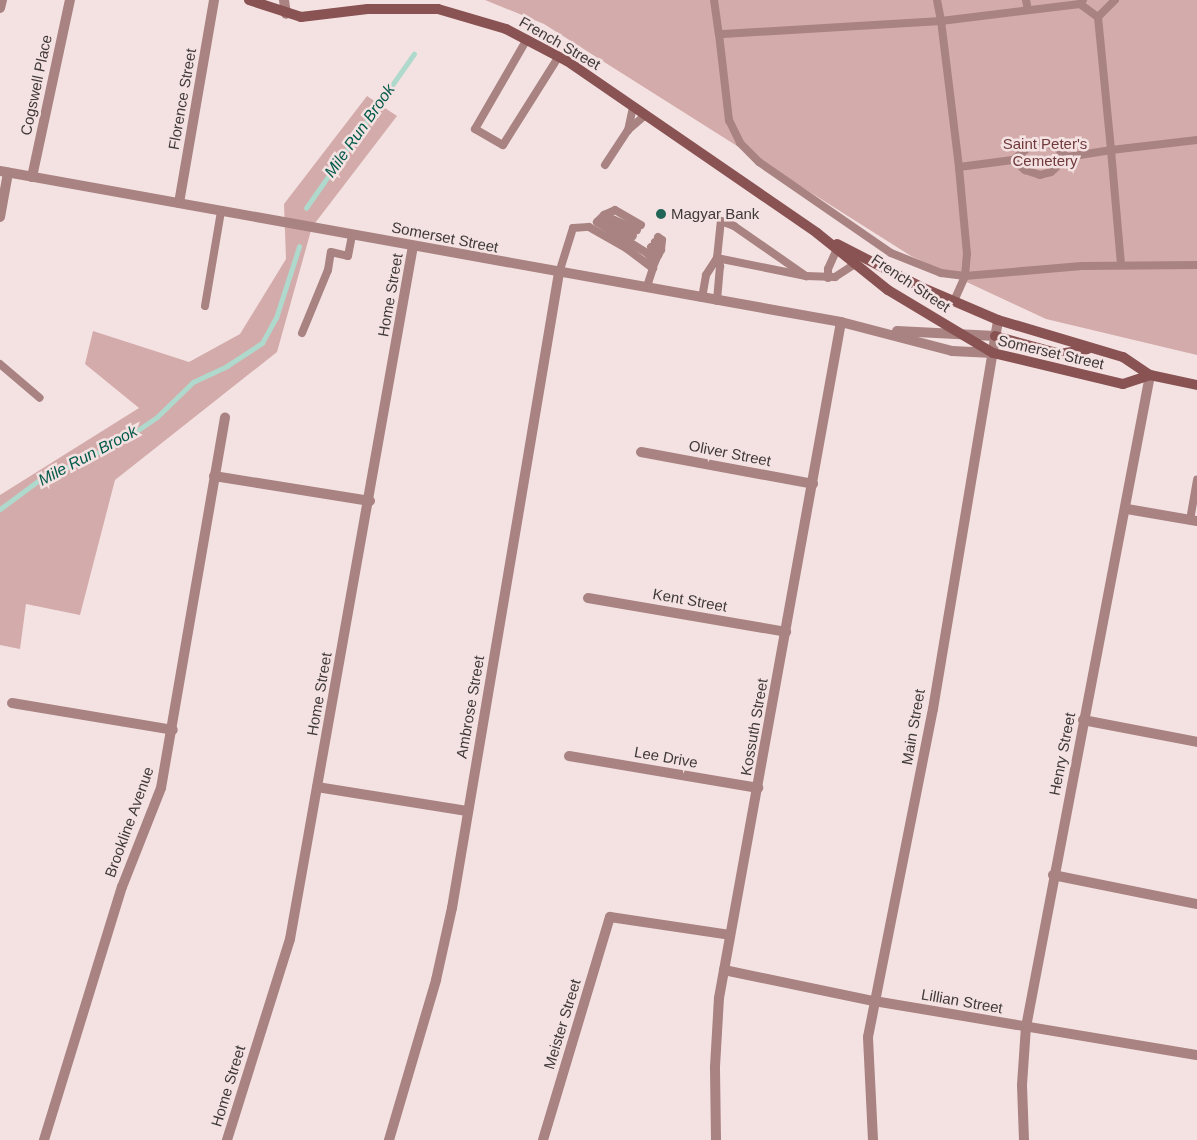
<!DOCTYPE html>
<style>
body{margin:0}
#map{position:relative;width:1197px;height:1140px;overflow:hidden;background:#f4e2e2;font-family:Helvetica,sans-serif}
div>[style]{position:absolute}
.green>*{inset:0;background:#d4abab}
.stream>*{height:4.5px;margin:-2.25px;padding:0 2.25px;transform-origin:2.25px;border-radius:2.25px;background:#aed9cc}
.service>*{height:8px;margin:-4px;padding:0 4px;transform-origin:4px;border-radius:4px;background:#a98282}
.minor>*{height:10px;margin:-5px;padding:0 5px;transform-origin:5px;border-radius:5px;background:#a98282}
.secondary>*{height:10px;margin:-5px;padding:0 5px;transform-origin:5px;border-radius:5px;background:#895253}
.dots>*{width:14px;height:14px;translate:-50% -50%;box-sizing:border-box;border:2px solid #f4e2e2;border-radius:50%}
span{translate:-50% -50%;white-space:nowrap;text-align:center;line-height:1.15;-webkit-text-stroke:5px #f4e2e2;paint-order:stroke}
.street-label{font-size:15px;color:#403939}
.park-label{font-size:15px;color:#713a3c}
.poi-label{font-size:15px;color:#403939}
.left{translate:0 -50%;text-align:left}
.water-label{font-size:16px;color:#025a4a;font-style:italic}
</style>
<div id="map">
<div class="green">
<div style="clip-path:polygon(485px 0,1197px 0,1197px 355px,1046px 319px,911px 256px,544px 24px)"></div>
<div style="clip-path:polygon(367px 96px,397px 116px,312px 227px,277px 352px,115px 480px,80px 615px,26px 604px,20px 649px,0 645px,0 495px,139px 408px,85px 364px,93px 331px,189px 362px,240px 334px,286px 259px,284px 204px)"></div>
</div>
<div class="stream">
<div style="left:306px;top:208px;width:188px;rotate:-55deg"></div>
<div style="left:0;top:509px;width:47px;rotate:-36.4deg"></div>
<div style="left:38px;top:481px;width:93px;rotate:-25.5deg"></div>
<div style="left:122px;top:441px;width:42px;rotate:-34.4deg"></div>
<div style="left:157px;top:417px;width:50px;rotate:-44.2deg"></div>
<div style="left:193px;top:382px;width:38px;rotate:-25deg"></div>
<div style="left:227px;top:366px;width:42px;rotate:-33.3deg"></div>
<div style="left:262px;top:343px;width:29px;rotate:-61deg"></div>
<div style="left:276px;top:318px;width:75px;rotate:-72.1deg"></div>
</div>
<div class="service">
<div style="left:714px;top:0;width:34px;rotate:82deg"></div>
<div style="left:937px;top:0;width:21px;rotate:79deg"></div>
<div style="left:941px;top:21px;width:222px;rotate:176.6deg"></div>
<div style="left:719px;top:34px;width:87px;rotate:83.4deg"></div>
<div style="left:729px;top:120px;width:25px;rotate:64deg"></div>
<div style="left:740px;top:143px;width:27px;rotate:45deg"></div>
<div style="left:759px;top:162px;width:160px;rotate:34.6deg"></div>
<div style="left:891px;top:253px;width:54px;rotate:21.8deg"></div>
<div style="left:941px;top:273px;width:24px;rotate:7deg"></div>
<div style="left:965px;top:276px;width:22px;rotate:-85deg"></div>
<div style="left:967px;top:254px;width:87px;rotate:-95.3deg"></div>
<div style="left:959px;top:167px;width:54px;rotate:-7.4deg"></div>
<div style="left:1013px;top:160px;width:26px;rotate:-39deg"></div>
<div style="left:1033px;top:144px;width:10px;rotate:-11deg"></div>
<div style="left:1043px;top:142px;width:14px;rotate:21deg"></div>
<div style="left:1056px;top:147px;width:15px;rotate:42deg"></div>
<div style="left:1026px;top:0;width:10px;rotate:79deg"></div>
<div style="left:1080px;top:4px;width:22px;rotate:36deg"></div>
<div style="left:1098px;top:17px;width:24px;rotate:-45deg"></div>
<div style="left:1098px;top:17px;width:134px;rotate:84.4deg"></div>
<div style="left:1111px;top:150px;width:87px;rotate:-6.6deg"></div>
<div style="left:527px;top:39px;width:104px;rotate:120deg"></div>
<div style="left:475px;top:129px;width:32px;rotate:30deg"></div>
<div style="left:503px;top:145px;width:105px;rotate:-57.8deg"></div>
<div style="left:633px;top:107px;width:24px;rotate:102deg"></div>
<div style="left:628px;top:130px;width:23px;rotate:-41deg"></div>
<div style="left:1013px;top:160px;width:16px;rotate:40deg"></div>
<div style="left:1025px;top:170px;width:16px;rotate:18deg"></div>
<div style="left:1040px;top:175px;width:11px;rotate:-15deg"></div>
<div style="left:1051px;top:172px;width:22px;rotate:-43deg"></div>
<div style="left:1067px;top:157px;width:45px;rotate:-9deg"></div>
<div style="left:1111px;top:150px;width:114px;rotate:85deg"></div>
<div style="left:605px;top:165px;width:42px;rotate:-56.7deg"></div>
<div style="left:959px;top:167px;width:147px;rotate:-97deg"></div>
<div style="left:941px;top:21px;width:140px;rotate:-7deg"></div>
<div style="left:1080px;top:4px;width:5px;rotate:-53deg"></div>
<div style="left:604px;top:215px;width:12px;rotate:-24deg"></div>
<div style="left:615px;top:210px;width:30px;rotate:30deg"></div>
<div style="left:599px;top:222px;width:13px;rotate:9deg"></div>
<div style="left:612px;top:224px;width:24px;rotate:30deg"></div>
<div style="left:637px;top:230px;width:36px;rotate:-156deg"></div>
<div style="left:604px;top:215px;width:10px;rotate:135deg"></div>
<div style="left:597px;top:222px;width:59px;rotate:31.8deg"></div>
<div style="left:647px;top:253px;width:11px;rotate:52deg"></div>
<div style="left:658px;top:237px;width:5px;rotate:37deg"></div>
<div style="left:662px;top:240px;width:10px;rotate:96deg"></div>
<div style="left:655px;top:242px;width:10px;rotate:53deg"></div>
<div style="left:661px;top:250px;width:6px;rotate:121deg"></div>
<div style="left:651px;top:247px;width:11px;rotate:49deg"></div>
<div style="left:658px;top:255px;width:13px;rotate:113deg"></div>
<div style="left:559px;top:273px;width:47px;rotate:-72.7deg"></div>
<div style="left:573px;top:228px;width:16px;rotate:-4deg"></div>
<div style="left:589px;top:227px;width:43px;rotate:29.6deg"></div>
<div style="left:626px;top:248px;width:34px;rotate:37deg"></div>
<div style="left:653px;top:268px;width:20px;rotate:108deg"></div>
<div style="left:806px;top:276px;width:91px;rotate:-168.6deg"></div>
<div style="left:717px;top:258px;width:37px;rotate:-84deg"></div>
<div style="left:721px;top:221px;width:14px;rotate:21deg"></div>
<div style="left:734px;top:226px;width:88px;rotate:34.8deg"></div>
<div style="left:806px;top:276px;width:29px;rotate:2deg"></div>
<div style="left:835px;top:277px;width:24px;rotate:-33deg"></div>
<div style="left:828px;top:278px;width:9px;rotate:-90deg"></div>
<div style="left:828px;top:269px;width:22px;rotate:-66deg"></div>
<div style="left:702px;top:298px;width:23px;rotate:-80deg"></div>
<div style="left:706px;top:275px;width:20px;rotate:-57deg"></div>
<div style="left:717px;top:258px;width:9px;rotate:69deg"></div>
<div style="left:720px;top:266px;width:35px;rotate:95deg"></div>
<div style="left:954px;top:301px;width:27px;rotate:-66deg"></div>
<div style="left:965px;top:276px;width:117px;rotate:-4.9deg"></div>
<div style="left:1082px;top:266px;width:115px;rotate:-0.5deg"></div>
<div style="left:205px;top:306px;width:96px;rotate:-80.4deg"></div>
<div style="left:302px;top:333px;width:68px;rotate:-67.6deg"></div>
<div style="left:328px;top:270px;width:18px;rotate:-81deg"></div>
<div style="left:331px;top:252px;width:17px;rotate:13deg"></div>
<div style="left:348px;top:256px;width:21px;rotate:-79deg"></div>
<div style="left:0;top:364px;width:52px;rotate:40.4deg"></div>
<div style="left:1190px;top:520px;width:41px;rotate:-80.1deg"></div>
</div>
<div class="minor">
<div style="left:284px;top:0;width:14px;rotate:82deg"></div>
<div style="left:0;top:8px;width:8px;rotate:-76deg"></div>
<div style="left:0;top:171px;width:854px;rotate:10.18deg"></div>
<div style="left:841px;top:322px;width:115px;rotate:14.6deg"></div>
<div style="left:952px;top:351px;width:41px;rotate:2.8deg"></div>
<div style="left:32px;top:177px;width:181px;rotate:-77.9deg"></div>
<div style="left:179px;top:203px;width:206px;rotate:-80.2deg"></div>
<div style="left:0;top:217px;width:45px;rotate:-79.7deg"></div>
<div style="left:897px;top:331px;width:98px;rotate:2.9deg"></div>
<div style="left:641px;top:452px;width:175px;rotate:10.5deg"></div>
<div style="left:214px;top:476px;width:158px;rotate:9.1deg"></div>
<div style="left:1127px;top:509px;width:71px;rotate:9.7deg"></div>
<div style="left:588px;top:598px;width:201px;rotate:9.7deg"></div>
<div style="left:12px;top:703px;width:163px;rotate:9.5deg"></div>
<div style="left:1083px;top:720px;width:116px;rotate:10.9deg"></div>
<div style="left:569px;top:756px;width:192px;rotate:9.6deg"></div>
<div style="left:317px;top:787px;width:152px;rotate:9.1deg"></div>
<div style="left:1053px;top:875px;width:147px;rotate:11.4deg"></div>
<div style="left:724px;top:970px;width:153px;rotate:11.7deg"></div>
<div style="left:874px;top:1001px;width:327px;rotate:9.5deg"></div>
<div style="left:44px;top:1140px;width:265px;rotate:-72.9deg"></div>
<div style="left:122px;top:887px;width:106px;rotate:-68.5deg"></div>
<div style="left:161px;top:788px;width:376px;rotate:-80.2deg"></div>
<div style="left:227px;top:1140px;width:211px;rotate:-72.6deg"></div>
<div style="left:290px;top:939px;width:704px;rotate:-79.94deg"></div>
<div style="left:389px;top:1140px;width:167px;rotate:-73.6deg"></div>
<div style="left:436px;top:980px;width:74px;rotate:-77.5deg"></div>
<div style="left:452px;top:908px;width:644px;rotate:-80.44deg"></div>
<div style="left:543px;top:1140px;width:233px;rotate:-73.3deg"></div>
<div style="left:610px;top:917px;width:121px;rotate:8.5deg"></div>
<div style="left:716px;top:1140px;width:73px;rotate:-90.8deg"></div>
<div style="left:715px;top:1067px;width:69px;rotate:-86.7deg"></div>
<div style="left:719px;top:998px;width:687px;rotate:-79.77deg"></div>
<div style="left:873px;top:1140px;width:103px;rotate:-92.8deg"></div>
<div style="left:868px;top:1037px;width:334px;rotate:-78.8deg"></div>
<div style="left:933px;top:709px;width:394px;rotate:-80.5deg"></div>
<div style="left:1024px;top:1140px;width:55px;rotate:-92.1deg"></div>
<div style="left:1022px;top:1085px;width:58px;rotate:-86.1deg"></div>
<div style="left:1026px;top:1027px;width:664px;rotate:-79.23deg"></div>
</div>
<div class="secondary">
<div style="left:249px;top:0;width:55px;rotate:18.1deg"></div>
<div style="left:301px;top:17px;width:67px;rotate:-6.8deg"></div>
<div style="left:368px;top:9px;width:70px"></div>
<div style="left:438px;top:9px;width:71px;rotate:16.4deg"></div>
<div style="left:506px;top:29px;width:69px;rotate:27.7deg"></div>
<div style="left:567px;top:61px;width:303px;rotate:34.5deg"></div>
<div style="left:817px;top:233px;width:91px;rotate:38.8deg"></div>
<div style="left:888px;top:290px;width:122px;rotate:31deg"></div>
<div style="left:993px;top:353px;width:134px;rotate:13.4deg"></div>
<div style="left:1123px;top:384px;width:28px;rotate:-18deg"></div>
<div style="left:837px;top:244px;width:94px;rotate:27.1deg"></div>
<div style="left:921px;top:287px;width:84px;rotate:23.2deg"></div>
<div style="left:998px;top:320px;width:130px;rotate:16.5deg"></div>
<div style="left:1123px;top:357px;width:32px;rotate:34deg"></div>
<div style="left:1150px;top:375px;width:48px;rotate:12deg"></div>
<div style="left:995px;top:336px;width:67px;rotate:15.5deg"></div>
<div style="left:1060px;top:354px;width:28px;rotate:-10deg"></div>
</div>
<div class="dots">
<div style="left:661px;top:214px;background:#216556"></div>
</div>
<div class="street-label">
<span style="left:560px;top:43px;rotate:30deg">French Street</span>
<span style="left:36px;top:85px;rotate:-78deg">Cogswell Place</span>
<span style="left:182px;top:99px;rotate:-80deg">Florence Street</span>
<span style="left:445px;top:237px;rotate:11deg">Somerset Street</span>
<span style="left:911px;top:283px;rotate:34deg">French Street</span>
<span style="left:390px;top:295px;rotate:-80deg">Home Street</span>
<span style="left:1051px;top:352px;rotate:13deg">Somerset Street</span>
<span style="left:730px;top:453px;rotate:11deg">Oliver Street</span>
<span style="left:690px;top:600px;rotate:10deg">Kent Street</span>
<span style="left:319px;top:694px;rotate:-80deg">Home Street</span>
<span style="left:470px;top:707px;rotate:-80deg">Ambrose Street</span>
<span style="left:754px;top:727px;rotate:-80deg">Kossuth Street</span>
<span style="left:913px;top:727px;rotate:-80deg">Main Street</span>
<span style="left:1062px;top:754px;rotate:-79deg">Henry Street</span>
<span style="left:666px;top:757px;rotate:10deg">Lee Drive</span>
<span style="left:129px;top:822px;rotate:-70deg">Brookline Avenue</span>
<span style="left:962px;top:1001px;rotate:10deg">Lillian Street</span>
<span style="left:562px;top:1024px;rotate:-73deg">Meister Street</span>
<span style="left:228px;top:1086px;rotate:-73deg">Home Street</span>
</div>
<div class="park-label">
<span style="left:1045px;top:152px">Saint Peter's<br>Cemetery</span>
</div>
<div class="poi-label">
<span class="left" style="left:671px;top:214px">Magyar Bank</span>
</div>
<div class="water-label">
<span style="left:360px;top:131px;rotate:-55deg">Mile Run Brook</span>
<span style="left:88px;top:456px;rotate:-28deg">Mile Run Brook</span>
</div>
</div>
